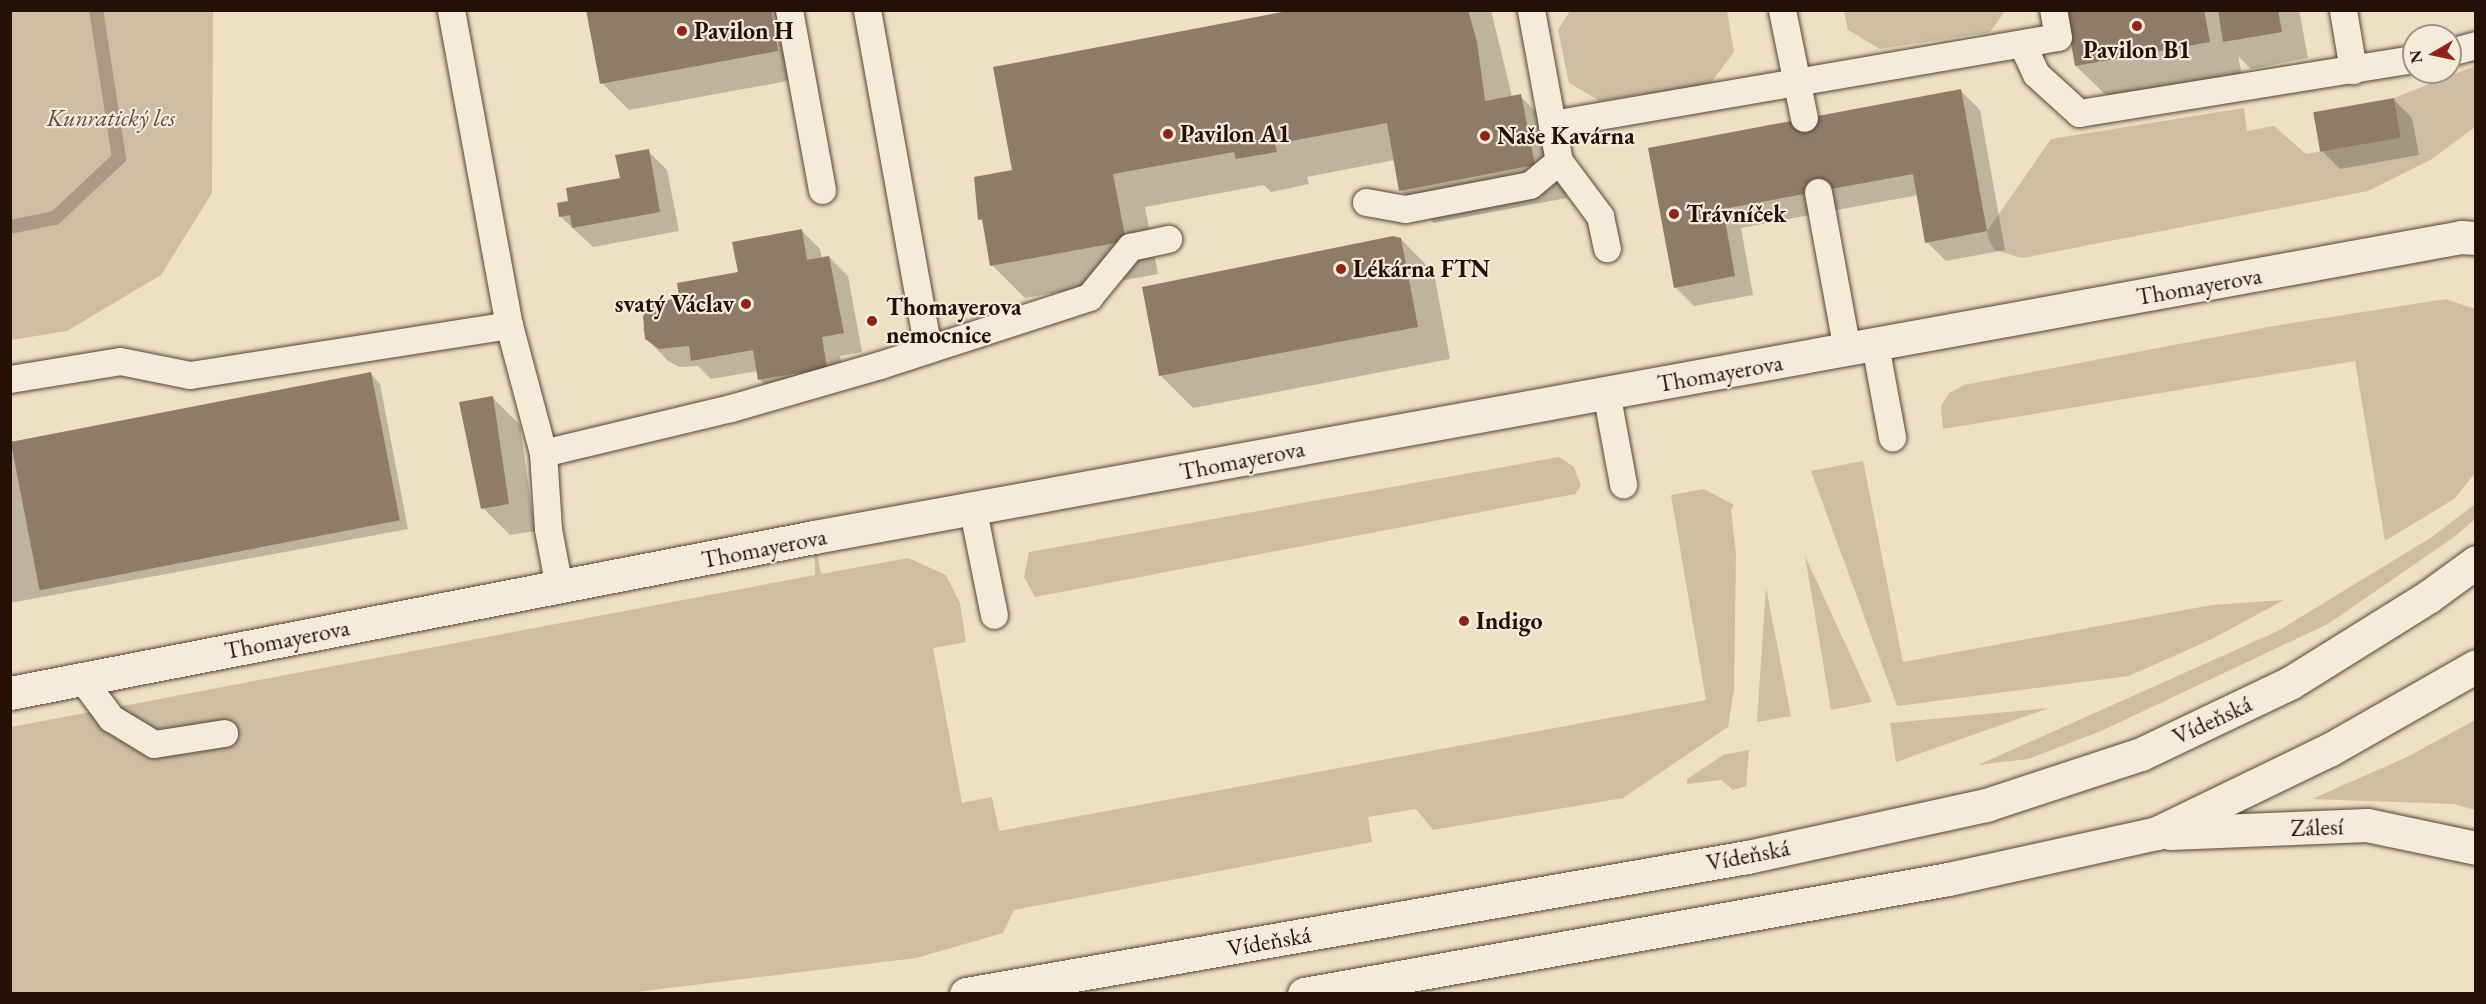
<!DOCTYPE html>
<meta charset="utf-8">
<style>
body{margin:0}
#map{position:relative;width:2486px;height:1004px;overflow:hidden;background:#eee0c4;font-family:"EB Garamond",serif}
div>[style]{position:absolute}
.green>*{inset:0;background:#ccbda4}
.shadow>*{inset:0;background:#0003}
.stream>*{height:14px;margin:-7px;padding:0 7px;transform-origin:7px;border-radius:7px;background:#aa9983}
.building>*{inset:0;background:#8e7c68;transform-origin:0 0}
.roads{filter:drop-shadow(0 0 2px #574435) drop-shadow(0 0 2px #574435)}
.lane>*{height:27px;margin:-13.5px;padding:0 13.5px;transform-origin:13.5px;border-radius:13.5px;background:#f4ebd9}
.street>*{height:33px;margin:-16.5px;padding:0 16.5px;transform-origin:16.5px;border-radius:16.5px;background:#f4ebd9}
.secondary>*{height:33px;margin:-16.5px;padding:0 16.5px;transform-origin:16.5px;border-radius:16.5px;background:#f4ebd9}
.dots>*{width:16px;height:16px;translate:-50% -50%;box-sizing:border-box;border:3px solid #f4ebd9;border-radius:50%}
span{translate:-50% -50%;white-space:nowrap;text-align:center;line-height:1.15;-webkit-text-stroke:4.5px #f4ebd9;paint-order:stroke}
.poi-label{font-size:24px;color:#251005;font-weight:700}
.left{translate:0 -50%;text-align:left}
.right{translate:-100% -50%;text-align:right}
.park-label{font-size:24px;color:#5f4d3d;font-style:italic}
.street-label{font-size:24px;color:#251005}
.frame{position:absolute;inset:0;border:12px solid #251005;pointer-events:none}
.north{position:absolute;left:2402px;top:24px;width:60px;height:60px;box-sizing:border-box;background:#f4ebd9;border:2px solid #a19384;border-radius:50%;rotate:261deg;font-size:16px;font-weight:700;line-height:24px;text-align:center;color:#251005}
.north::after{content:'';display:block;margin:auto;width:21px;height:27px;background:#8f2418;clip-path:polygon(50% 0,100% 100%,50% 72%,0 100%)}
</style>
<div id="map">
<div class="green">
<div style="clip-path:polygon(11px 10px,213px 11px,212px 193px,161px 275px,67px 331px,11px 340px)"></div>
<div style="clip-path:polygon(1570px 11px,1727px 11px,1734px 52px,1710px 84px,1600px 101px,1569px 83px,1558px 30px)"></div>
<div style="clip-path:polygon(1844px 11px,1844px 10px,2005px 11px,1990px 32px,1880px 49px,1848px 30px)"></div>
<div style="clip-path:polygon(2475px 66px,2475px 127px,2432px 159px,2368px 191px,2022px 258px,1995px 250px,1989px 240px,1987px 231px,2051px 139px,2244px 108px,2247px 131px,2274px 126px,2306px 154px,2401px 136px,2394px 98px)"></div>
<div style="clip-path:polygon(2446px 299px,2475px 309px,2475px 473px,2454px 499px,2385px 541px,2355px 361px,1943px 429px,1941px 406px,1949px 393px,1964px 385px,2274px 326px)"></div>
<div style="clip-path:polygon(1559px 457px,1574px 467px,1581px 486px,1575px 494px,1035px 597px,1024px 577px,1029px 552px)"></div>
<div style="clip-path:polygon(1863px 461px,1903px 662px,2212px 605px,2284px 600px,2212px 639px,2129px 676px,1897px 706px,1811px 471px)"></div>
<div style="clip-path:polygon(1704px 489px,1734px 505px,1731px 510px,1736px 554px,1734px 690px,1728px 727px,1623px 798px,1433px 830px,1416px 809px,1368px 817px,1372px 842px,1014px 910px,1003px 933px,916px 958px,619px 994px,11px 994px,11px 727px,815px 575px,814px 537px,821px 574px,908px 558px,946px 575px,960px 603px,966px 642px,933px 648px,962px 803px,992px 797px,999px 831px,1706px 700px,1671px 495px)"></div>
<div style="clip-path:polygon(2475px 504px,2475px 519px,2454px 537px,2328px 624px,2101px 731px,2028px 759px,1978px 765px,2278px 631px,2432px 537px)"></div>
<div style="clip-path:polygon(1805px 556px,1872px 702px,1831px 710px)"></div>
<div style="clip-path:polygon(1766px 587px,1791px 716px,1757px 722px)"></div>
<div style="clip-path:polygon(2049px 708px,1896px 762px,1890px 723px)"></div>
<div style="clip-path:polygon(2475px 720px,2475px 810px,2454px 804px,2312px 799px,2407px 757px)"></div>
<div style="clip-path:polygon(1749px 750px,1746px 786px,1733px 790px,1721px 780px,1687px 784px,1687px 779px,1723px 755px)"></div>
</div>
<div class="shadow">
<div style="clip-path:polygon(588px 10px,792px 10px,804px 78px,629px 110px,602px 83px)"></div>
<div style="clip-path:polygon(1301px 10px,1491px 10px,1512px 97px,1520px 96px,1554px 129px,1567px 198px,1434px 223px,1401px 190px,1395px 160px,1307px 177px,1309px 184px,1271px 192px,1264px 185px,1145px 207px,1158px 274px,1025px 298px,992px 265px,985px 224px,980px 219px,1014px 171px)"></div>
<div style="clip-path:polygon(2066px 10px,2299px 10px,2308px 58px,2251px 69px,2238px 56px,2242px 75px,2110px 99px,2076px 66px)"></div>
<div style="clip-path:polygon(1961px 91px,1980px 110px,2005px 250px,1946px 261px,1927px 242px,1918px 195px,1741px 228px,1753px 295px,1694px 306px,1675px 287px,1649px 149px)"></div>
<div style="clip-path:polygon(2393px 99px,2412px 118px,2419px 155px,2340px 169px,2321px 150px)"></div>
<div style="clip-path:polygon(648px 151px,667px 170px,679px 231px,593px 247px,560px 216px,622px 180px)"></div>
<div style="clip-path:polygon(801px 230px,820px 249px,822px 259px,829px 257px,848px 276px,862px 352px,840px 356px,846px 386px,779px 399px,760px 380px,758px 371px,711px 379px,698px 366px,680px 367px,668px 361px,649px 341px,643px 330px,648px 311px,740px 273px)"></div>
<div style="clip-path:polygon(1393px 238px,1401px 239px,1434px 273px,1450px 359px,1193px 408px,1160px 375px,1268px 261px)"></div>
<div style="clip-path:polygon(371px 374px,380px 384px,408px 529px,10px 603px,10px 442px)"></div>
<div style="clip-path:polygon(493px 398px,520px 425px,535px 531px,510px 535px,483px 508px)"></div>
</div>
<div class="stream">
<div style="left:10px;top:227px;width:46px;rotate:-11.3deg"></div>
<div style="left:55px;top:218px;width:88px;rotate:-43.2deg"></div>
<div style="left:119px;top:158px;width:150px;rotate:-98.8deg"></div>
</div>
<div class="building">
<div style="clip-path:polygon(586px 10px,771px 10px,778px 51px,600px 84px)"></div>
<div style="clip-path:polygon(1293px 10px,1468px 10px,1477px 42px,1485px 101px,1521px 94px,1535px 165px,1399px 191px,1387px 123px,1275px 144px,1277px 152px,1236px 159px,1234px 152px,1113px 174px,1126px 241px,990px 266px,982px 219px,978px 220px,974px 177px,1012px 170px,993px 67px)"></div>
<div style="clip-path:polygon(2065px 10px,2204px 10px,2210px 42px,2075px 66px)"></div>
<div style="clip-path:polygon(2218px 10px,2278px 10px,2282px 32px,2223px 42px)"></div>
<div style="clip-path:polygon(1961px 89px,1987px 231px,1925px 243px,1913px 174px,1723px 209px,1735px 276px,1674px 288px,1648px 148px)"></div>
<div style="left:2394px;top:98px;width:40px;height:82px;rotate:80deg"></div>
<div style="clip-path:polygon(649px 149px,660px 212px,572px 228px,570px 215px,559px 217px,557px 203px,568px 201px,566px 188px,620px 178px,615px 155px)"></div>
<div style="clip-path:polygon(802px 229px,807px 260px,829px 256px,844px 333px,822px 337px,827px 368px,758px 380px,753px 350px,691px 361px,689px 346px,659px 349px,645px 339px,643px 316px,652px 305px,679px 297px,677px 283px,738px 272px,732px 242px)"></div>
<div style="clip-path:polygon(1393px 236px,1401px 238px,1418px 327px,1159px 376px,1142px 287px)"></div>
<div style="left:371px;top:372px;width:151px;height:367px;rotate:79deg"></div>
<div style="clip-path:polygon(493px 396px,509px 504px,481px 509px,459px 402px)"></div>
</div>
<div class="roads">
<div class="lane">
<div style="left:451px;top:10px;width:320px;rotate:79.6deg"></div>
<div style="left:509px;top:325px;width:132px;rotate:75.1deg"></div>
<div style="left:543px;top:453px;width:76px;rotate:86.2deg"></div>
<div style="left:548px;top:529px;width:59px;rotate:79.3deg"></div>
<div style="left:789px;top:10px;width:183px;rotate:79.6deg"></div>
<div style="left:867px;top:10px;width:344px;rotate:79.8deg"></div>
<div style="left:1531px;top:10px;width:116px;rotate:79.6deg"></div>
<div style="left:1552px;top:124px;width:513px;rotate:-9.76deg"></div>
<div style="left:2058px;top:37px;width:27px;rotate:-100deg"></div>
<div style="left:1782px;top:10px;width:110px;rotate:78.5deg"></div>
<div style="left:2343px;top:10px;width:61px;rotate:80.5deg"></div>
<div style="left:2022px;top:44px;width:33px;rotate:65deg"></div>
<div style="left:2036px;top:74px;width:58px;rotate:42.2deg"></div>
<div style="left:2079px;top:113px;width:339px;rotate:-9.2deg"></div>
<div style="left:2450px;top:52px;width:27px;rotate:-15deg"></div>
<div style="left:1559px;top:161px;width:69px;rotate:53.3deg"></div>
<div style="left:1600px;top:216px;width:33px;rotate:78deg"></div>
<div style="left:1818px;top:192px;width:161px;rotate:79.6deg"></div>
<div style="left:1366px;top:202px;width:40px;rotate:10deg"></div>
<div style="left:1405px;top:209px;width:127px;rotate:-10.9deg"></div>
<div style="left:1530px;top:185px;width:38px;rotate:-40deg"></div>
<div style="left:1559px;top:161px;width:38px;rotate:-101deg"></div>
<div style="left:1875px;top:345px;width:94px;rotate:79.5deg"></div>
<div style="left:10px;top:379px;width:111px;rotate:-9.3deg"></div>
<div style="left:120px;top:361px;width:71px;rotate:11.3deg"></div>
<div style="left:190px;top:375px;width:323px;rotate:-8.9deg"></div>
<div style="left:1606px;top:392px;width:94px;rotate:79.5deg"></div>
<div style="left:543px;top:453px;width:193px;rotate:-13.5deg"></div>
<div style="left:731px;top:408px;width:155px;rotate:-16.1deg"></div>
<div style="left:880px;top:365px;width:220px;rotate:-18deg"></div>
<div style="left:1089px;top:297px;width:65px;rotate:-50.6deg"></div>
<div style="left:1130px;top:247px;width:39px;rotate:-12deg"></div>
<div style="left:973px;top:511px;width:106px;rotate:78.6deg"></div>
<div style="left:82px;top:679px;width:49px;rotate:53.4deg"></div>
<div style="left:111px;top:718px;width:50px;rotate:31.2deg"></div>
<div style="left:154px;top:744px;width:71px;rotate:-8.9deg"></div>
</div>
<div class="street">
<div style="left:10px;top:693px;width:819px;rotate:-10.98deg"></div>
<div style="left:814px;top:537px;width:1674px;rotate:-10.32deg"></div>
<div style="left:2461px;top:237px;width:15px;rotate:4deg"></div>
</div>
<div class="secondary">
<div style="left:2170px;top:833px;width:197px;rotate:-2.3deg"></div>
<div style="left:2367px;top:825px;width:111px;rotate:11.9deg"></div>
<div style="left:966px;top:994px;width:793px;rotate:-9.95deg"></div>
<div style="left:1747px;top:857px;width:245px;rotate:-12.3deg"></div>
<div style="left:1986px;top:805px;width:163px;rotate:-18.2deg"></div>
<div style="left:2141px;top:754px;width:165px;rotate:-25.5deg"></div>
<div style="left:2290px;top:683px;width:163px;rotate:-31.9deg"></div>
<div style="left:2428px;top:597px;width:59px;rotate:-36.1deg"></div>
<div style="left:1304px;top:994px;width:654px;rotate:-10.12deg"></div>
<div style="left:1948px;top:879px;width:214px;rotate:-12.4deg"></div>
<div style="left:2157px;top:833px;width:191px;rotate:-25.8deg"></div>
<div style="left:2329px;top:750px;width:169px;rotate:-29.7deg"></div>
</div>
</div>
<div class="dots">
<div style="left:2137px;top:26px;background:#8f2418"></div>
<div style="left:682px;top:31px;background:#8f2418"></div>
<div style="left:1168px;top:134px;background:#8f2418"></div>
<div style="left:1485px;top:136px;background:#8f2418"></div>
<div style="left:1674px;top:214px;background:#8f2418"></div>
<div style="left:1341px;top:269px;background:#8f2418"></div>
<div style="left:746px;top:304px;background:#8f2418"></div>
<div style="left:872px;top:321px;background:#8f2418"></div>
<div style="left:1464px;top:621px;background:#8f2418"></div>
</div>
<div class="poi-label">
<span class="left" style="left:694px;top:31px">Pavilon H</span>
<span style="left:2137px;top:50px">Pavilon B1</span>
<span class="left" style="left:1180px;top:134px">Pavilon A1</span>
<span class="left" style="left:1497px;top:136px">Naše Kavárna</span>
<span class="left" style="left:1686px;top:214px">Trávníček</span>
<span class="left" style="left:1353px;top:269px">Lékárna FTN</span>
<span class="right" style="left:734px;top:304px">svatý Václav</span>
<span class="left" style="left:886px;top:321px">Thomayerova<br>nemocnice</span>
<span class="left" style="left:1476px;top:621px">Indigo</span>
</div>
<div class="park-label">
<span style="left:111px;top:118px">Kunratický les</span>
</div>
<div class="street-label">
<span style="left:2199px;top:286px;rotate:-10deg">Thomayerova</span>
<span style="left:1720px;top:373px;rotate:-10deg">Thomayerova</span>
<span style="left:1242px;top:460px;rotate:-11deg">Thomayerova</span>
<span style="left:764px;top:548px;rotate:-11deg">Thomayerova</span>
<span style="left:287px;top:639px;rotate:-11deg">Thomayerova</span>
<span style="left:2212px;top:720px;rotate:-25deg">Vídeňská</span>
<span style="left:2317px;top:827px;rotate:-2deg">Zálesí</span>
<span style="left:1748px;top:855px;rotate:-11deg">Vídeňská</span>
<span style="left:1269px;top:941px;rotate:-10deg">Vídeňská</span>
</div>
<div class="frame"></div>
<div class="north">N</div>
</div>
